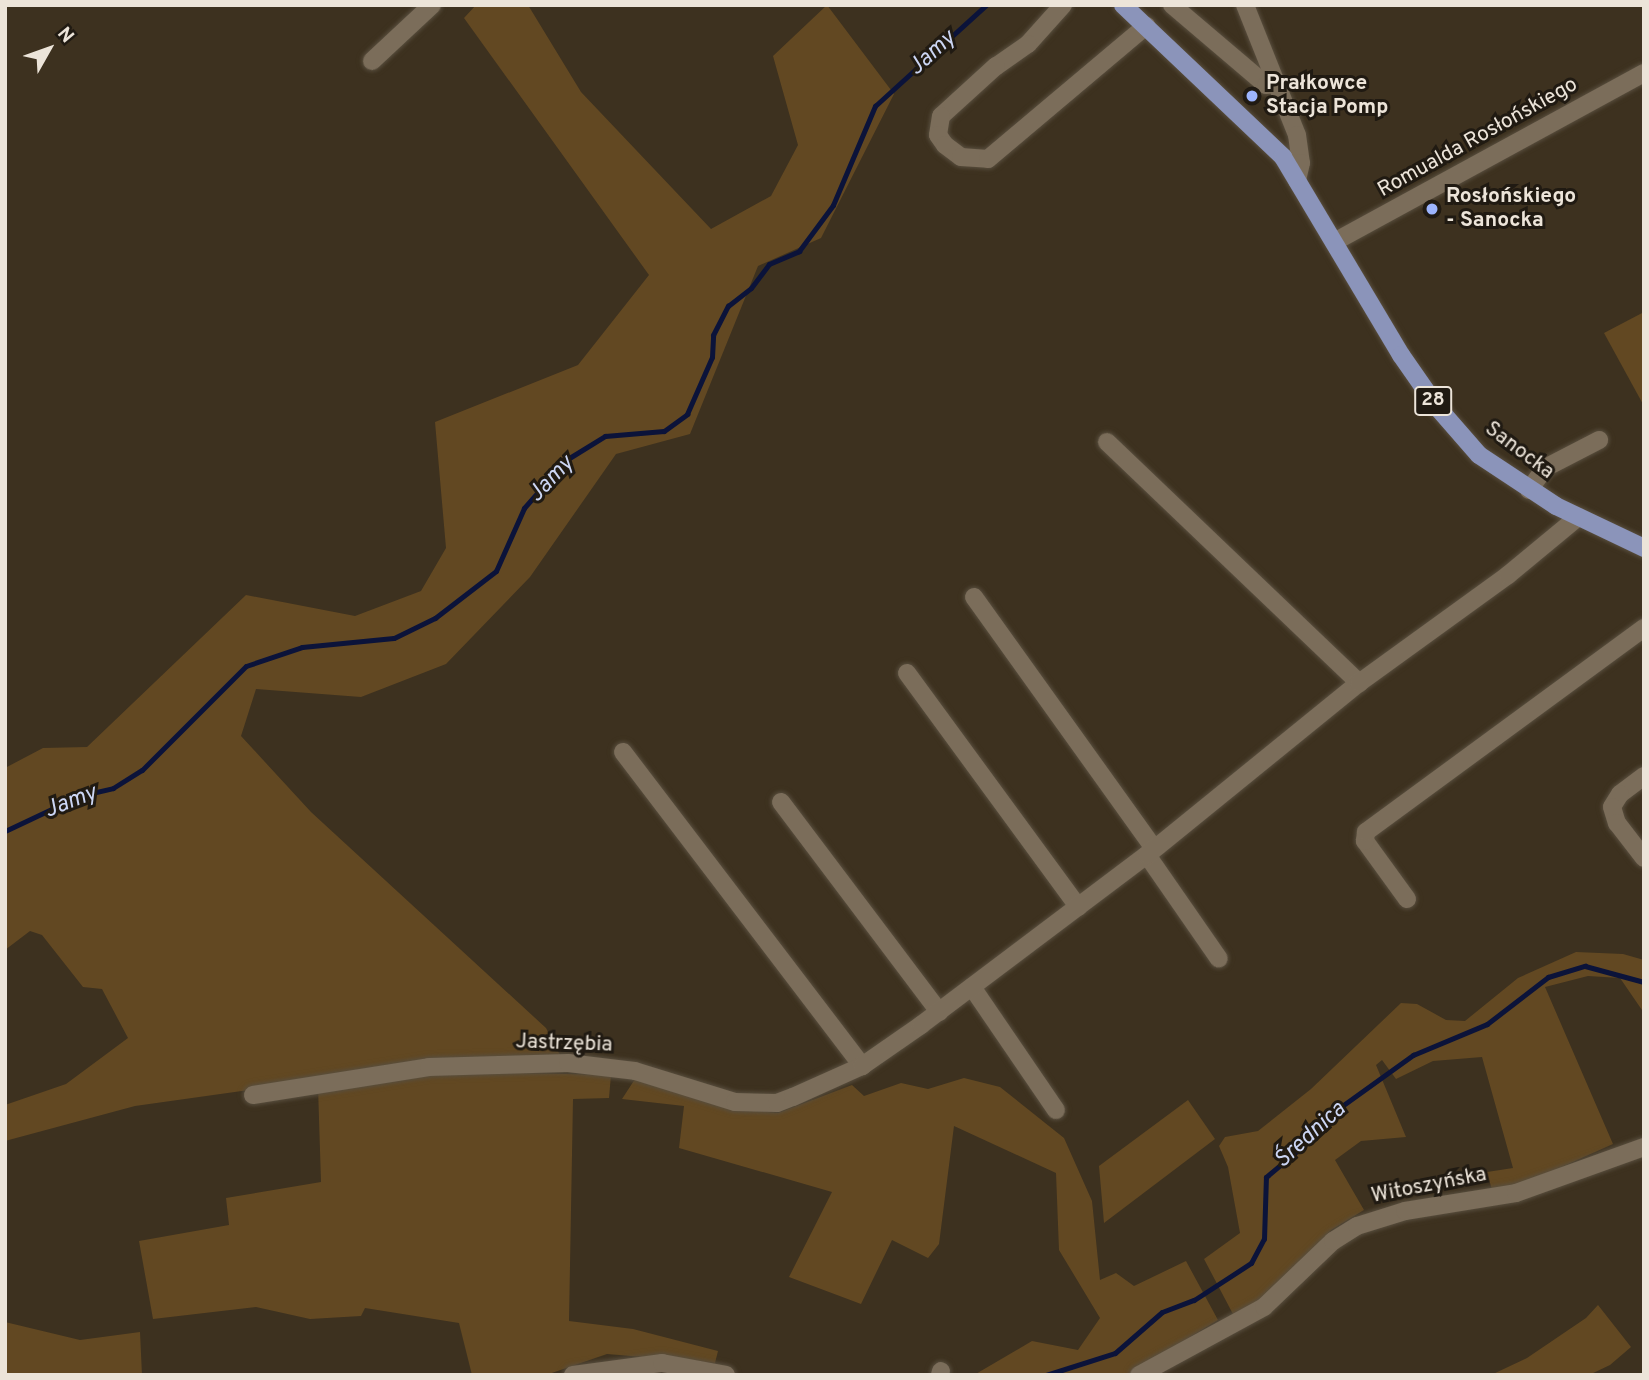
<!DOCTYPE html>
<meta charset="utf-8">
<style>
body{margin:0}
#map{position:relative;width:1649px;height:1380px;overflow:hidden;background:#3d311f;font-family:Overpass,sans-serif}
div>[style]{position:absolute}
.green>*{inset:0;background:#624822}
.stream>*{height:5px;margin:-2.5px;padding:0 2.5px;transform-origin:2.5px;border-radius:2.5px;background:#0b133a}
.roads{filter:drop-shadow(0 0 2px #584e3e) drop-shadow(0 0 2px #584e3e)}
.minor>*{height:18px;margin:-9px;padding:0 9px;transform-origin:9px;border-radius:9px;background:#7b6d5a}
.major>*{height:18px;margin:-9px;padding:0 9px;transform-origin:9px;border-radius:9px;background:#8b94ba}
.dots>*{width:19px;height:19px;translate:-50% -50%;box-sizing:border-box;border:4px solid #201a12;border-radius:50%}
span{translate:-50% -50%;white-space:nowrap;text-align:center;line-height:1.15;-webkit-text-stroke:6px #201a12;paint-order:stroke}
.shield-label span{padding:2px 5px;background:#201a12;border:2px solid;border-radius:5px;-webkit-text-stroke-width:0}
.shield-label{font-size:19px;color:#ece4d9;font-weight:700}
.poi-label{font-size:21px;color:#ece4d9;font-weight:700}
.left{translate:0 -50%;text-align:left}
.street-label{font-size:21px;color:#ece4d9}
.water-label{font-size:23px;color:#ccd6f4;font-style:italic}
.frame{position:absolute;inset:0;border:7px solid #ece4d9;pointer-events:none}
.north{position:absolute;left:14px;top:14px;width:70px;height:70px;-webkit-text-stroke:5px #201a12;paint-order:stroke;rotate:50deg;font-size:19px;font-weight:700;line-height:28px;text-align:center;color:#ece4d9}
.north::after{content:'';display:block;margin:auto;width:24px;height:32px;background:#ece4d9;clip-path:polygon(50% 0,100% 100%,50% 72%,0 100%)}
</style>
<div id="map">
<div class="green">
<div style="clip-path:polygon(476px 5px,528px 5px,581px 92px,711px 229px,771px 196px,798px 145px,773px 56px,827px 5px,894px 94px,821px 238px,758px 266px,690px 434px,616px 454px,530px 577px,446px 664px,361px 697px,256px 689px,241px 736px,311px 812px,546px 1028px,561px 1057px,457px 1061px,135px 1106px,5px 1141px,5px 1105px,66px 1084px,128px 1038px,102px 989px,83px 987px,42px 935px,30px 931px,5px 950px,5px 768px,43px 748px,87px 747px,246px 595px,355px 616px,421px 591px,446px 548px,435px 422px,578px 365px,649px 275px,464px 18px)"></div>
<div style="clip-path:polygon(1644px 312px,1644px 406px,1604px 333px)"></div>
<div style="clip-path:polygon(1576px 952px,1623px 954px,1644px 960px,1644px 1013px,1620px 978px,1588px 976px,1545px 987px,1613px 1144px,1521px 1185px,1492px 1190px,1487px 1172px,1513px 1168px,1482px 1057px,1433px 1061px,1396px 1079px,1382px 1060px,1376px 1065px,1406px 1137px,1361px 1141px,1335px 1160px,1364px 1210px,1331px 1230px,1266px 1296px,1234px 1316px,1204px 1259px,1240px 1233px,1228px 1167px,1219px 1146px,1225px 1137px,1258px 1131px,1311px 1089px,1401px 1003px,1417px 1004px,1446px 1020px,1465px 1021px,1518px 978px)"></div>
<div style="clip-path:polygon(469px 1072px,611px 1075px,609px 1098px,573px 1099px,569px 1321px,633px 1329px,718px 1351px,715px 1363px,607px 1354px,546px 1375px,472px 1375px,459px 1323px,365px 1308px,361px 1316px,310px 1319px,256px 1307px,153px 1319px,139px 1241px,229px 1225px,226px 1198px,321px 1182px,318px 1087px)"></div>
<div style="clip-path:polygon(964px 1078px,1000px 1087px,1064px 1138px,1092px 1201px,1100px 1280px,1116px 1273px,1134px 1286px,1186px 1261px,1218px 1320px,1127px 1375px,974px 1375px,1032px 1341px,1078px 1350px,1100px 1318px,1059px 1250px,1056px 1173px,954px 1126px,939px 1244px,928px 1258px,892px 1240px,861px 1304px,789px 1277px,832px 1192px,679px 1148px,684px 1106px,622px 1099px,635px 1079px,737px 1109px,778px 1113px,852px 1085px,864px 1096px,901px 1083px,928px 1089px)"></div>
<div style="clip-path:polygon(1188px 1100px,1215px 1139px,1104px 1223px,1099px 1166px)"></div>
<div style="clip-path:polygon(1598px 1305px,1631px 1347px,1610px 1365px,1589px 1375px,1491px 1375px,1527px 1358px,1586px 1318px)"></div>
<div style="clip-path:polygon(5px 1322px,80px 1340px,140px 1332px,142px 1375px,5px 1375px)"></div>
</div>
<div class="stream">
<div style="left:5px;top:831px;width:82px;rotate:-25.3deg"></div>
<div style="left:79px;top:796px;width:35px;rotate:-13deg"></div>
<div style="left:113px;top:788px;width:34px;rotate:-32deg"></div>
<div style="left:142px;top:770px;width:147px;rotate:-45deg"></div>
<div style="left:246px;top:666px;width:59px;rotate:-18.7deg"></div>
<div style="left:302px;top:647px;width:92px;rotate:-5.6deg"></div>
<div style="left:394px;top:638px;width:46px;rotate:-26deg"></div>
<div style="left:435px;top:618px;width:77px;rotate:-37.6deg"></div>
<div style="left:496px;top:571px;width:69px;rotate:-66deg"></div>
<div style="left:524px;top:508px;width:64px;rotate:-48.8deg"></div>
<div style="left:566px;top:460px;width:46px;rotate:-31.6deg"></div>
<div style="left:605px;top:436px;width:59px;rotate:-4.8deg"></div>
<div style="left:664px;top:431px;width:29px;rotate:-36deg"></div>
<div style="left:687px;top:414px;width:62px;rotate:-66.3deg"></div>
<div style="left:712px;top:357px;width:22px;rotate:-87deg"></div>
<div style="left:713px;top:335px;width:33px;rotate:-63deg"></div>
<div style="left:728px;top:306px;width:29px;rotate:-38deg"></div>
<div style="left:751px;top:288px;width:30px;rotate:-53deg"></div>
<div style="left:769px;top:264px;width:33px;rotate:-23deg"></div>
<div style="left:799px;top:251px;width:57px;rotate:-53.5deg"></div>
<div style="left:833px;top:205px;width:108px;rotate:-67deg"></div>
<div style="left:875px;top:106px;width:150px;rotate:-42.3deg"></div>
<div style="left:1046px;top:1375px;width:72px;rotate:-17.7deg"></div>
<div style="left:1115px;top:1353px;width:62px;rotate:-41.1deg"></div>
<div style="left:1162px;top:1312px;width:34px;rotate:-21deg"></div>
<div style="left:1194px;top:1300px;width:68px;rotate:-33deg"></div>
<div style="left:1251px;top:1263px;width:27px;rotate:-62deg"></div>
<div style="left:1264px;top:1239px;width:62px;rotate:-88.2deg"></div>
<div style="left:1266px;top:1177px;width:67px;rotate:-40.1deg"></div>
<div style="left:1317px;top:1134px;width:21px;rotate:-59deg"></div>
<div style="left:1328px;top:1116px;width:105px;rotate:-35.7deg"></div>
<div style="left:1413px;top:1055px;width:80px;rotate:-22.7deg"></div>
<div style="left:1487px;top:1024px;width:77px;rotate:-37.6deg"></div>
<div style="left:1548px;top:977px;width:39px;rotate:-17deg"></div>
<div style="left:1585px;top:966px;width:61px;rotate:15.2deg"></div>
</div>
<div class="roads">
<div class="minor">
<div style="left:1063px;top:5px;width:52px;rotate:131.9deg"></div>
<div style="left:1028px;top:44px;width:39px;rotate:145deg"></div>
<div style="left:996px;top:66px;width:74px;rotate:137.7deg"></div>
<div style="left:941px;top:116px;width:19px;rotate:99deg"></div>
<div style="left:938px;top:135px;width:12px;rotate:55deg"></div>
<div style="left:945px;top:145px;width:20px;rotate:37deg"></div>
<div style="left:961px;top:157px;width:27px;rotate:4deg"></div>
<div style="left:988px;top:159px;width:207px;rotate:-40.1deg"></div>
<div style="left:1172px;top:5px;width:123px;rotate:40.4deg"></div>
<div style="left:1266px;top:85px;width:11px;rotate:-5deg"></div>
<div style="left:1245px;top:5px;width:140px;rotate:68.2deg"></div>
<div style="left:1297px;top:135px;width:28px;rotate:82deg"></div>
<div style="left:1301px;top:163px;width:18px;rotate:103deg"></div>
<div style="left:372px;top:61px;width:82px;rotate:-43deg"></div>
<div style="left:1334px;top:242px;width:353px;rotate:-28.6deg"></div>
<div style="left:1107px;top:442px;width:349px;rotate:43.7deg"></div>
<div style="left:1529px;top:490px;width:27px;rotate:-54deg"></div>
<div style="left:1545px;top:468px;width:61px;rotate:-27.4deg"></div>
<div style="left:974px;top:597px;width:309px;rotate:54.4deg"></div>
<div style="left:907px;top:673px;width:290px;rotate:53.8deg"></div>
<div style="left:623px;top:752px;width:395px;rotate:52.7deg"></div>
<div style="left:1644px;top:776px;width:30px;rotate:143deg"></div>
<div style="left:1620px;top:794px;width:15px;rotate:122deg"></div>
<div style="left:1612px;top:807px;width:17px;rotate:73deg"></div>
<div style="left:1617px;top:823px;width:44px;rotate:52.4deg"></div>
<div style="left:781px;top:802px;width:263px;rotate:53deg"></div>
<div style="left:1147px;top:855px;width:126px;rotate:55.3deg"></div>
<div style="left:1407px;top:899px;width:72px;rotate:-125.9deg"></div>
<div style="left:1365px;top:841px;width:9px;rotate:-84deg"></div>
<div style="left:1366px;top:832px;width:345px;rotate:-36.3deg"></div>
<div style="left:972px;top:987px;width:149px;rotate:55.7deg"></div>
<div style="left:253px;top:1095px;width:178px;rotate:-9deg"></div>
<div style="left:429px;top:1067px;width:139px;rotate:-1.6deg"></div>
<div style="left:568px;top:1063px;width:67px;rotate:6.8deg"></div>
<div style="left:635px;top:1071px;width:105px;rotate:17.2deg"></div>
<div style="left:735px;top:1102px;width:42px;rotate:1.4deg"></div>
<div style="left:777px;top:1103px;width:17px;rotate:-21deg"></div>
<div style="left:793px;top:1097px;width:76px;rotate:-24.2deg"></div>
<div style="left:862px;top:1066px;width:72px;rotate:-34.8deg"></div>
<div style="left:921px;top:1025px;width:283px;rotate:-37deg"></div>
<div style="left:1147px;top:855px;width:273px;rotate:-39.1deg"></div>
<div style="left:1359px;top:683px;width:184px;rotate:-35.9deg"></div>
<div style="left:1508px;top:575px;width:91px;rotate:-39.6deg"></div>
<div style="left:573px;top:1375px;width:90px;rotate:-7.7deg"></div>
<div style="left:662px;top:1363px;width:65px;rotate:10.6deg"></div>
<div style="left:940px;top:1375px;width:4px;rotate:-76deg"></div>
<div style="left:1139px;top:1375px;width:142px;rotate:-28.5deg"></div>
<div style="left:1264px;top:1307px;width:95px;rotate:-43.7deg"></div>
<div style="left:1333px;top:1241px;width:28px;rotate:-32deg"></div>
<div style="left:1357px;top:1226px;width:50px;rotate:-17.4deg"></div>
<div style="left:1405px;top:1211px;width:112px;rotate:-9.2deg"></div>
<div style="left:1516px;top:1193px;width:136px;rotate:-19.8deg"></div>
</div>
<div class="major">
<div style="left:1123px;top:5px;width:221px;rotate:43.5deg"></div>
<div style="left:1283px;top:157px;width:230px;rotate:59.2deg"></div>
<div style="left:1401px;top:355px;width:65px;rotate:55.1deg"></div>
<div style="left:1438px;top:408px;width:62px;rotate:48.9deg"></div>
<div style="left:1479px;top:455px;width:92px;rotate:33.5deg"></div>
<div style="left:1556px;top:506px;width:98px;rotate:25.5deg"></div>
</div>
</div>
<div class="dots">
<div style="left:1252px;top:96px;background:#9cb4fd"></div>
<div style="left:1432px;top:209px;background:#9cb4fd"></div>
</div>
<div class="shield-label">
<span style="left:1433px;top:401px">28</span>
</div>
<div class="poi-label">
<span class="left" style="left:1266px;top:96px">Prałkowce<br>Stacja Pomp</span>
<span class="left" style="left:1446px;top:209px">Rosłońskiego<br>- Sanocka</span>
</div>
<div class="street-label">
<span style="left:1478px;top:138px;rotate:-29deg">Romualda Rosłońskiego</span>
<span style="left:1519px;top:451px;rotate:37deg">Sanocka</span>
<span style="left:564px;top:1044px;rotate:2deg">Jastrzębia</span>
<span style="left:1429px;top:1186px;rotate:-11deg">Witoszyńska</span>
</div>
<div class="water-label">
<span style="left:933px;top:54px;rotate:-42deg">Jamy</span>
<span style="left:552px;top:480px;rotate:-46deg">Jamy</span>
<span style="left:71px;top:803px;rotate:-21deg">Jamy</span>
<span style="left:1311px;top:1136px;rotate:-42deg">Średnica</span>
</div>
<div class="frame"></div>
<div class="north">N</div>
</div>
